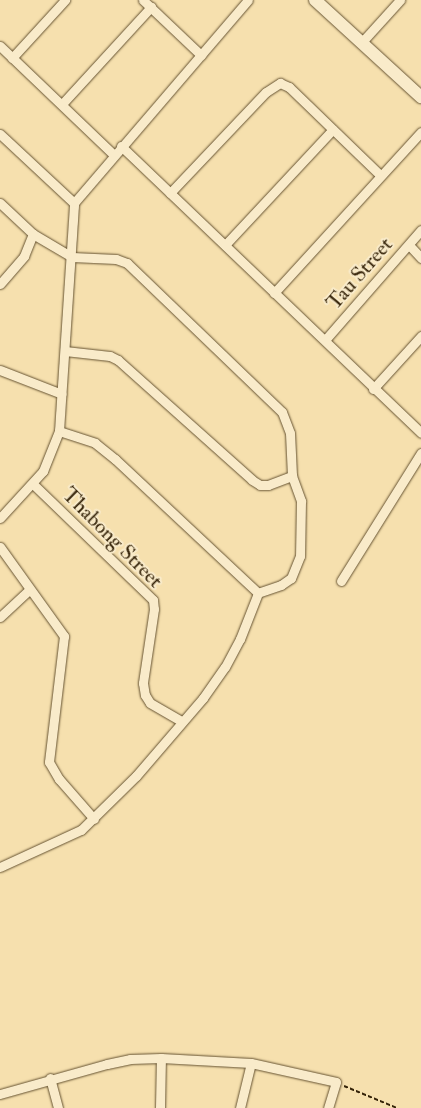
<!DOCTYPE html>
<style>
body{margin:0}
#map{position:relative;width:421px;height:1108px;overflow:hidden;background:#f6e0ae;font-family:"IM FELL Double Pica",serif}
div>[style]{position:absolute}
.path>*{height:2px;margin-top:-1px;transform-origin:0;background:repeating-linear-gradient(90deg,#362409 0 4px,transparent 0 6.5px)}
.roads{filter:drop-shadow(0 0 1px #665332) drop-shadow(0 0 1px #665332)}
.street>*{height:9px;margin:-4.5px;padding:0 4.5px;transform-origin:4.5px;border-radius:4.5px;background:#f9ebca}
.secondary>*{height:12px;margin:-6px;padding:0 6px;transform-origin:6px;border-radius:6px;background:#f9ebca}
span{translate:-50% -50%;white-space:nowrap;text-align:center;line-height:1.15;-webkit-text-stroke:4px #f9ebca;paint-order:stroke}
.street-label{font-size:21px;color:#362409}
</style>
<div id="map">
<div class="path">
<div style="left:344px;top:1086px;width:57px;rotate:22.5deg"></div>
</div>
<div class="roads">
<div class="street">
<div style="left:143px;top:0;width:80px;rotate:43.5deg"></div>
<div style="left:362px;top:42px;width:57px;rotate:-47.9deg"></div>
<div style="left:0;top:46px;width:158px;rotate:43.7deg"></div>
<div style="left:12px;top:58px;width:79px;rotate:-47.6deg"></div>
<div style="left:62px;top:104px;width:132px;rotate:-47.5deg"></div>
<div style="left:0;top:134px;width:101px;rotate:43deg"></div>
<div style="left:121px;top:146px;width:415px;rotate:43.7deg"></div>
<div style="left:170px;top:193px;width:139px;rotate:-46.5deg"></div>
<div style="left:266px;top:92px;width:17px;rotate:-33deg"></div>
<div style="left:280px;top:83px;width:10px;rotate:24deg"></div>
<div style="left:289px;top:87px;width:127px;rotate:44deg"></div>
<div style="left:0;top:203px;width:45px;rotate:43.2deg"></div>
<div style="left:33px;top:234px;width:45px;rotate:30.5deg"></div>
<div style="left:72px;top:257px;width:44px;rotate:2.6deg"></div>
<div style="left:116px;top:259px;width:12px;rotate:20deg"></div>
<div style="left:127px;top:263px;width:215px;rotate:43.9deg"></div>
<div style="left:282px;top:412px;width:22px;rotate:69deg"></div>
<div style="left:290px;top:433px;width:43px;rotate:87.3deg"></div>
<div style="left:292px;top:476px;width:27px;rotate:70deg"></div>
<div style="left:301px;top:501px;width:55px;rotate:91deg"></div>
<div style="left:300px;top:556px;width:24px;rotate:112deg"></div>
<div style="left:291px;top:578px;width:12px;rotate:145deg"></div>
<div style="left:281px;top:585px;width:24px;rotate:161deg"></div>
<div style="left:225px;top:245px;width:158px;rotate:-47deg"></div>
<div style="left:409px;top:245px;width:18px;rotate:47deg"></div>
<div style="left:0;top:284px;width:37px;rotate:-49deg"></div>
<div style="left:24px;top:256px;width:24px;rotate:-68deg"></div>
<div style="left:274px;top:293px;width:218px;rotate:-47.6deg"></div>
<div style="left:325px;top:340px;width:146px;rotate:-48.9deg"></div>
<div style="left:65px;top:351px;width:45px;rotate:6.3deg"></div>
<div style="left:110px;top:356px;width:9px;rotate:27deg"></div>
<div style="left:118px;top:360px;width:180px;rotate:41.8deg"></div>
<div style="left:252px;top:480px;width:9px;rotate:32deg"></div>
<div style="left:260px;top:485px;width:8px"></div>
<div style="left:268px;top:485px;width:26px;rotate:-21deg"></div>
<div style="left:0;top:370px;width:66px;rotate:21.2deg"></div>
<div style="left:373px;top:389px;width:72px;rotate:-47.8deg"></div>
<div style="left:59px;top:431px;width:38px;rotate:18deg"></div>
<div style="left:95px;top:443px;width:26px;rotate:39deg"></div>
<div style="left:115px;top:459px;width:196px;rotate:43.1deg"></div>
<div style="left:33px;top:484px;width:167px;rotate:44deg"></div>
<div style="left:153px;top:600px;width:9px;rotate:84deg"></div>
<div style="left:154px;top:609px;width:75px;rotate:98.5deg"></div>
<div style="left:143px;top:683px;width:12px;rotate:81deg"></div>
<div style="left:145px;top:695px;width:9px;rotate:58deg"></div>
<div style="left:150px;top:703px;width:36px;rotate:30deg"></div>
<div style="left:0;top:518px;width:64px;rotate:-47.5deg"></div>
<div style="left:43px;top:471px;width:43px;rotate:-68.2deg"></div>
<div style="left:59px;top:431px;width:228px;rotate:-86.2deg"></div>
<div style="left:74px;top:203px;width:267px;rotate:-49.4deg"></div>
<div style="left:0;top:547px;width:110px;rotate:54.3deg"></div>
<div style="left:64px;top:636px;width:127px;rotate:96.8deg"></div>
<div style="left:49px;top:762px;width:20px;rotate:60deg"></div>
<div style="left:59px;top:779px;width:53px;rotate:48.8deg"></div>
<div style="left:341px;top:581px;width:151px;rotate:-58deg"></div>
<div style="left:0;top:617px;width:40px;rotate:-43deg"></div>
<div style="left:0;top:867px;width:89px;rotate:-24.6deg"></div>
<div style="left:81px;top:830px;width:77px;rotate:-44.5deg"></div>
<div style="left:136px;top:776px;width:103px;rotate:-49.3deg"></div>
<div style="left:203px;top:698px;width:38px;rotate:-55deg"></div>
<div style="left:225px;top:667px;width:32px;rotate:-62deg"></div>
<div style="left:240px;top:639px;width:49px;rotate:-68.6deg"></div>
<div style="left:50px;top:1078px;width:31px;rotate:75deg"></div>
<div style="left:0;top:1094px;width:111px;rotate:-15.7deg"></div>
<div style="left:107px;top:1064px;width:24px;rotate:-12deg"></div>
<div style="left:130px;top:1059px;width:31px;rotate:-2deg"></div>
<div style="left:161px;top:1058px;width:90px;rotate:3.2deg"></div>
<div style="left:251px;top:1063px;width:87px;rotate:12.6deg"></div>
<div style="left:336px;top:1082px;width:27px;rotate:107deg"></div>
<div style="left:160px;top:1108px;width:50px;rotate:-88.9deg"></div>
<div style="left:240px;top:1108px;width:46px;rotate:-76.3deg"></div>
</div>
<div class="secondary">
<div style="left:315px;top:0;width:144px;rotate:42.5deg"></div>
</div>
</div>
<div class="street-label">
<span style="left:360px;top:274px;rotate:-49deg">Tau Street</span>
<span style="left:112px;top:538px;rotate:45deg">Thabong Street</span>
</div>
</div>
